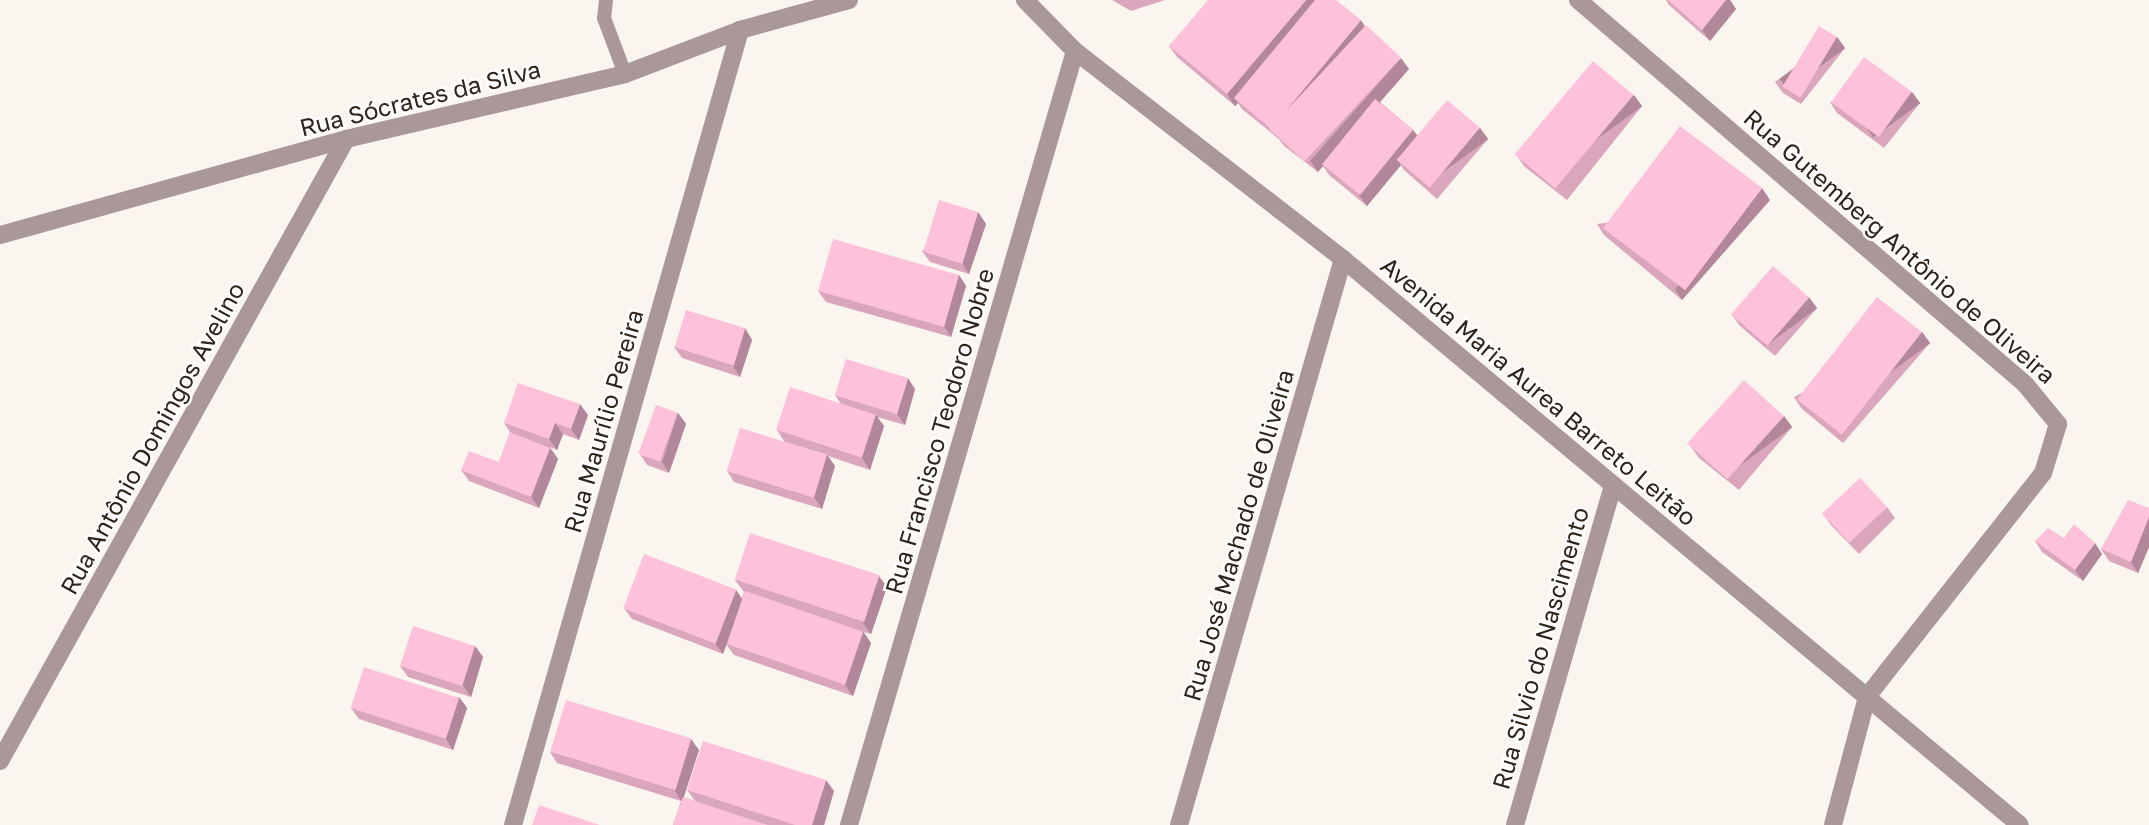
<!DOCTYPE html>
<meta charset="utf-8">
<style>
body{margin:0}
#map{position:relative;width:2149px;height:825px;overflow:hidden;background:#fbf5f0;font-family:"Golos Text",sans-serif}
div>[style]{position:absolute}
.lane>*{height:14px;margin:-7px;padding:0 7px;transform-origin:7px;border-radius:7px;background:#aa9898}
.street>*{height:18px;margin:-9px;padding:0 9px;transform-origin:9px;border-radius:9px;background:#aa9898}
.wall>*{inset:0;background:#daa6bb}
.shaded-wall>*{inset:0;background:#b18799;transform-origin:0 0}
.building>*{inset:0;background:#fdc1da;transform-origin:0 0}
span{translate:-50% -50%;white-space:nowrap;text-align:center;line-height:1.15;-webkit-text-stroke:5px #fff;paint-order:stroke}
.street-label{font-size:24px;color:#2e241a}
</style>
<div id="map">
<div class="lane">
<div style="left:606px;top:0;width:18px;rotate:96deg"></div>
<div style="left:604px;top:18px;width:60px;rotate:69.4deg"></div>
</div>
<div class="street">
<div style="left:1025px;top:0;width:71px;rotate:45.6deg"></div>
<div style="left:1075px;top:51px;width:339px;rotate:37.8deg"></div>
<div style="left:1343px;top:259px;width:882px;rotate:39.9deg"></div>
<div style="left:1578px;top:0;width:589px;rotate:40.66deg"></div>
<div style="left:2025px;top:384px;width:52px;rotate:50.5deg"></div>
<div style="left:2058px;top:424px;width:51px;rotate:107deg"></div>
<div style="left:2043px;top:473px;width:285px;rotate:128.2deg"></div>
<div style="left:1867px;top:697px;width:132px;rotate:104.9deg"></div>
<div style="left:0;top:235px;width:359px;rotate:-15.5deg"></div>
<div style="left:346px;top:139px;width:286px;rotate:-13.1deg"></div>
<div style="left:625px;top:74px;width:123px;rotate:-20.9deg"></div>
<div style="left:740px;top:30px;width:113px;rotate:-15.4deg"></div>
<div style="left:0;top:761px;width:712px;rotate:-60.91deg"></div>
<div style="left:513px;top:825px;width:827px;rotate:-74.06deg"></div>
<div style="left:849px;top:825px;width:806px;rotate:-73.72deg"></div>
<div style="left:1179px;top:825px;width:589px;rotate:-73.84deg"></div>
<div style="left:1515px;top:825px;width:354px;rotate:-73.9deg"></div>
</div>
<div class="wall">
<div style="clip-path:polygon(1112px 0,1165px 0,1131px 11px)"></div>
<div style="clip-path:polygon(1666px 0,1730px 0,1736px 9px,1710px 41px,1669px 5px)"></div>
<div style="clip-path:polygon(1365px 27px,1409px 69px,1380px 102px,1413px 130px,1417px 135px,1480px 128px,1488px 139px,1437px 199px,1404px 170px,1401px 165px,1367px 206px,1329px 175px,1323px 166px,1318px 172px,1284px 146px,1279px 139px,1242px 109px,1238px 103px,1235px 106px,1177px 57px,1169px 46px)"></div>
<div style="clip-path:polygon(1837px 37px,1845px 48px,1801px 104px,1783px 93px,1775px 82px)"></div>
<div style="clip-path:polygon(1912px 92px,1920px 103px,1884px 148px,1837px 113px,1830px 102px)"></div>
<div style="clip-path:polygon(1642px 106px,1567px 200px,1525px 167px,1517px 156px)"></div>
<div style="clip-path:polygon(1770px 200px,1682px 300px,1604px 235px,1597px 224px)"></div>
<div style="clip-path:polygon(978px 212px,986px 224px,969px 274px,930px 262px,922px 251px)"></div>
<div style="clip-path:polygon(959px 275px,966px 286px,951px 337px,826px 302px,818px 291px)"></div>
<div style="clip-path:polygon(1817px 308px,1775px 356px,1740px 326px,1732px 315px)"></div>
<div style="clip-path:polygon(745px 328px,752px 340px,740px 377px,682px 358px,674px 347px)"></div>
<div style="clip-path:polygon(1922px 332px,1930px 343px,1843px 443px,1801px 408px,1794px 397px)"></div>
<div style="clip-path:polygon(915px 389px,905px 425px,877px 417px,884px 426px,870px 470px,828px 456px,835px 466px,822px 509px,734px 482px,727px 471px,784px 441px,777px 430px,841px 404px,835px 395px)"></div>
<div style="clip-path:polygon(678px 413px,686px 424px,669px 473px,647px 465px,640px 454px)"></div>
<div style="clip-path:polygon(588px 415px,579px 440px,563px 434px,557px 450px,550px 447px,558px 459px,539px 508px,469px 481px,461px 470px,499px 462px,510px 432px,504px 423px)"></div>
<div style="clip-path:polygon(1784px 416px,1792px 427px,1739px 490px,1699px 458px,1691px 447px)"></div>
<div style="clip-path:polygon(1887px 507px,1895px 518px,1859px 554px,1831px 525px,1823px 514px)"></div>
<div style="clip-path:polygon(2149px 508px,2149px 547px,2138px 573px,2109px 561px,2101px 549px)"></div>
<div style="clip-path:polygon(2064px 538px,2102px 554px,2083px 581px,2042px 552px,2035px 541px)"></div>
<div style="clip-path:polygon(735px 580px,887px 587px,871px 634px,863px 632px,871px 643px,853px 696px,734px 655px,726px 644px,723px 654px,632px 619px,624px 608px,736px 590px,742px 598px,744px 592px)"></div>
<div style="clip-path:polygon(475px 646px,483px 657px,471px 697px,408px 677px,400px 666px)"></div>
<div style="clip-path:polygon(459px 697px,467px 708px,453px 750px,359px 719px,351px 708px)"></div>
<div style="clip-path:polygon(691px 739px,699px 750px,684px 797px,695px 801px,687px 790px,834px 791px,824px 825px,673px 825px,681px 801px,557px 763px,550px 752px)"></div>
</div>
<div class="shaded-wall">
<div style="clip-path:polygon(1306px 0,1323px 0,1234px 98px,1238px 103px,1235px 106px,1227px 94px)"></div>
<div style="clip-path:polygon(1726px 0,1730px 0,1736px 9px,1710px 41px,1702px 30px)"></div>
<div style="clip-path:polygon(1361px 20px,1368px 32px,1276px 135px,1279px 140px,1271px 129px)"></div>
<div style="left:1837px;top:37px;width:14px;height:71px;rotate:54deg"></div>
<div style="clip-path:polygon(1401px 58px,1409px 69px,1324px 166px,1322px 164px,1323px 166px,1318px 172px,1310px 161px)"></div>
<div style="left:1912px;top:92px;width:14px;height:58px;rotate:54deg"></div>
<div style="left:1634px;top:95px;width:14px;height:120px;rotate:54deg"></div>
<div style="left:1480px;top:128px;width:14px;height:77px;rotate:54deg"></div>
<div style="clip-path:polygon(1413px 130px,1421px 141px,1396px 159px,1401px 165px,1367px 206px,1359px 195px)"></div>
<div style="clip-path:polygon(1762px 188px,1770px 200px,1682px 300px,1675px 289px)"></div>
<div style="clip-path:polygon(978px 212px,986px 224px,969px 274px,962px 263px)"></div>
<div style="clip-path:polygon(959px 275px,966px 286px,951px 337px,944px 326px)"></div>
<div style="left:1809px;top:297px;width:14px;height:64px;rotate:54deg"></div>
<div style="clip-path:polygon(745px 328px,752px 340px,740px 377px,733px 366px)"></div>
<div style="left:1922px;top:332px;width:14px;height:132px;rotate:54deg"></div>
<div style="clip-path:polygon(908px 378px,915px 389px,905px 425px,897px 414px)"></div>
<div style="clip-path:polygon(580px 404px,588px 415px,579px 440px,571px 429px)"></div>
<div style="clip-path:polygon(678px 413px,686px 424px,669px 473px,662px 462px)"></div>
<div style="clip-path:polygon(876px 415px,884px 426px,870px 470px,862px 458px)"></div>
<div style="left:1784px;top:416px;width:14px;height:82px;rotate:54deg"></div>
<div style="clip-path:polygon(555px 423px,563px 434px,557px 450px,549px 439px)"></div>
<div style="clip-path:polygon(550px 448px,558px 459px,539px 508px,531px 497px)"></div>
<div style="clip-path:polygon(827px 455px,835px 466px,822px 509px,814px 497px)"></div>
<div style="clip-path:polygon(2149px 517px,2149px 547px,2138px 573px,2131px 562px)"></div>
<div style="clip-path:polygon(2095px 543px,2102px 554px,2083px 581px,2075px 570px)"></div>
<div style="clip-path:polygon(879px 576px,887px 587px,871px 634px,863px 623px)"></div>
<div style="clip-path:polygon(736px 590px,743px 601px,723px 654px,715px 643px)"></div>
<div style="clip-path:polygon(863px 631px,871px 643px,853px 696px,845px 685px)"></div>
<div style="clip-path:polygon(475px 646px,483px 657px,471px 697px,463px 685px)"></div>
<div style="clip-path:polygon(459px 697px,467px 708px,453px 750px,446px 739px)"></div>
<div style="clip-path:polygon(691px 739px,699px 750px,682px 802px,675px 791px)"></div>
<div style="clip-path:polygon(826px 780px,834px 791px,824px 825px,812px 825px)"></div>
</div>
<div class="building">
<div style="clip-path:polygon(1208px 0,1306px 0,1227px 94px,1169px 46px)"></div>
<div style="clip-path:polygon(1315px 0,1336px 0,1361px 20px,1271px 129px,1234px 98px)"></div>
<div style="clip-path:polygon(1668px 0,1726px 0,1702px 30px)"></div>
<div style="left:1366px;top:25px;width:48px;height:142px;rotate:43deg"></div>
<div style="left:1819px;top:26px;width:21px;height:71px;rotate:31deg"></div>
<div style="left:1864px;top:57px;width:59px;height:56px;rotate:36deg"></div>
<div style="left:1593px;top:61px;width:53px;height:122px;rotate:40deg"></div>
<div style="left:1375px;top:99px;width:49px;height:84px;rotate:39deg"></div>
<div style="left:1447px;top:100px;width:43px;height:78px;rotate:40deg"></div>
<div style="left:1680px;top:126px;width:103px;height:128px;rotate:37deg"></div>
<div style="left:939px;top:200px;width:41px;height:54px;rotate:17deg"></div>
<div style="left:833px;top:239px;width:131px;height:54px;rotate:16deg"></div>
<div style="left:1773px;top:266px;width:48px;height:64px;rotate:41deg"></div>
<div style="left:1877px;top:297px;width:57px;height:130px;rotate:38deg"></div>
<div style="left:686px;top:310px;width:62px;height:39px;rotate:17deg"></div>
<div style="left:846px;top:359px;width:65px;height:38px;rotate:17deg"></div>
<div style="left:1744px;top:380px;width:54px;height:85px;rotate:42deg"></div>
<div style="clip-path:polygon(518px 383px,580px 404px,571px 429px,555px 423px,549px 439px,504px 423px)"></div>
<div style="left:790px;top:387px;width:90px;height:45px;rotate:18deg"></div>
<div style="left:656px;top:405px;width:23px;height:52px;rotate:20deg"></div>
<div style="left:740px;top:428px;width:91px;height:45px;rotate:17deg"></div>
<div style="clip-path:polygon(510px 432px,550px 448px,531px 497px,461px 470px,469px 451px,499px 462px)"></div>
<div style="left:1860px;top:478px;width:40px;height:52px;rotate:47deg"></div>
<div style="clip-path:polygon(2128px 500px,2149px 508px,2149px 517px,2131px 562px,2101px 549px)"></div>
<div style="clip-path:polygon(2074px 524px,2095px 543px,2075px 570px,2035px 541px,2048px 528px,2064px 538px)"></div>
<div style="left:750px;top:533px;width:136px;height:49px;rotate:18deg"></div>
<div style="left:644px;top:554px;width:99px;height:58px;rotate:21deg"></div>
<div style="left:745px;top:591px;width:125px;height:56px;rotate:19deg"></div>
<div style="left:413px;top:626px;width:65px;height:42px;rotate:18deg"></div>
<div style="left:364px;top:667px;width:100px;height:43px;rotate:18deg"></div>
<div style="left:566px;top:700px;width:131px;height:54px;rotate:17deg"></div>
<div style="clip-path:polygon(703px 741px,826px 780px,812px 825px,795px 825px,687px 790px)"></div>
<div style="clip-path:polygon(683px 797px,768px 825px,673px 825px)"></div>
<div style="clip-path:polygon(539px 805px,600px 825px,532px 825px)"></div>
</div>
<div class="street-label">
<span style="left:420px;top:98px;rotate:-14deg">Rua Sócrates da Silva</span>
<span style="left:1900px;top:246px;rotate:41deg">Rua Gutemberg Antônio de Oliveira</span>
<span style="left:1539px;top:391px;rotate:40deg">Avenida Maria Aurea Barreto Leitão</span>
<span style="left:603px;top:421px;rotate:-74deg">Rua Maurílio Pereira</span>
<span style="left:939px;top:431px;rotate:-74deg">Rua Francisco Teodoro Nobre</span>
<span style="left:152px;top:438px;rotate:-61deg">Rua Antônio Domingos Avelino</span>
<span style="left:1238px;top:535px;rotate:-74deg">Rua José Machado de Oliveira</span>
<span style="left:1540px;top:648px;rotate:-74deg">Rua Silvio do Nascimento</span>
</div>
</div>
